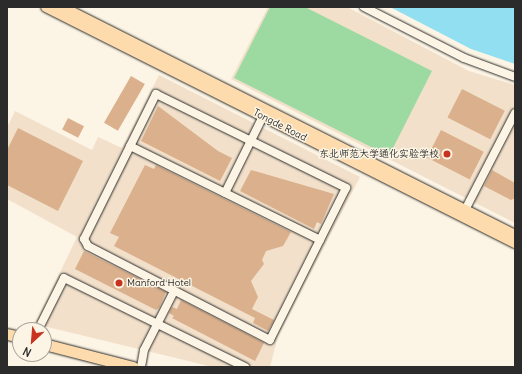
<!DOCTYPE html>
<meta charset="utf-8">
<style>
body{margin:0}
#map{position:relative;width:522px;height:374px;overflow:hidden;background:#fcf5e5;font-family:Delius,"LXGW WenKai TC",sans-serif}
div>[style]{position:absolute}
.built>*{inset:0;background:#f2e0ca}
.green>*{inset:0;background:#9ddaa2}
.water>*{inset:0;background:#92dff1}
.building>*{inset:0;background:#dbb08c;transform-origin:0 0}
.roads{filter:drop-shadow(0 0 1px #2b2b2b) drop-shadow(0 0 1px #2b2b2b)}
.minor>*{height:8px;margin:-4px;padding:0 4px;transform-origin:4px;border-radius:4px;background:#fcf5e5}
.major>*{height:10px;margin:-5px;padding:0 5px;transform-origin:5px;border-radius:5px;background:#fedbac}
.highway>*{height:11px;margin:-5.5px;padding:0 5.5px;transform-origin:5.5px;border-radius:5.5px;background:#fedbac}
.dots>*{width:11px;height:11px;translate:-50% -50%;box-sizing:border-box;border:2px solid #fcf5e5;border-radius:50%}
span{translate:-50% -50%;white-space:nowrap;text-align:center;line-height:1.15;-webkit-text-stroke:3px #fcf5e5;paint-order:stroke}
.street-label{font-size:10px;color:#2b2b2b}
.poi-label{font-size:10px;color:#2b2b2b}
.right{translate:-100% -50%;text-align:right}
.left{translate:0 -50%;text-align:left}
.frame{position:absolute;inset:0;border:8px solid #2b2b2b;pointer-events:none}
.north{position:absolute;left:12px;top:322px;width:40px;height:40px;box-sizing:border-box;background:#fcf5e5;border:1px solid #a8a49b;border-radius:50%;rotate:206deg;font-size:11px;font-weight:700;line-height:16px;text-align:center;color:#2b2b2b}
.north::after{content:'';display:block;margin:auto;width:14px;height:18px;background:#c8321e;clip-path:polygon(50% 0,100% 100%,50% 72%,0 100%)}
</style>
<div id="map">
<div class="built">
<div style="clip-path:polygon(268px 7px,347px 7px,469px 71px,515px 85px,515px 223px,231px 79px)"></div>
<div style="clip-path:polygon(159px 75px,360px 177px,278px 336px,270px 367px,213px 367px,35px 324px,77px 237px,7px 199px,7px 123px,9px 124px,15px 111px,92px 150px,98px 137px,122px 148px)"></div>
</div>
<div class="green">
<div style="clip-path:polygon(270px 7px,305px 7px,432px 71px,389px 156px,234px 78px)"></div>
</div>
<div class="water">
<div style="clip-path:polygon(390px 7px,515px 7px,515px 64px,471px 49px)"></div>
</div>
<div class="building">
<div style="left:131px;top:76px;width:16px;height:54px;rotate:30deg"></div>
<div style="left:462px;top:89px;width:48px;height:32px;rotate:27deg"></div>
<div style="clip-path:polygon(158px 106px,218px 151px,232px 158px,220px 181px,141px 141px)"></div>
<div style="left:68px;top:118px;width:18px;height:13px;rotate:27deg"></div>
<div style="clip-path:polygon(18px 128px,83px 161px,58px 211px,7px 185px,7px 150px)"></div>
<div style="left:441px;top:130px;width:48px;height:31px;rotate:27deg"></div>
<div style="clip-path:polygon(145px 165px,154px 169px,156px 165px,291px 232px,283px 246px,266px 251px,262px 260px,264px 264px,251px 281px,258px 297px,252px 309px,274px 320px,268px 331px,253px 323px,255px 318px,114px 246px,119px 237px,110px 233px)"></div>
<div style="clip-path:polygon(251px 170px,334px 194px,321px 224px,317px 222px,314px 229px,240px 191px)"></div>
<div style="clip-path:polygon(492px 170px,515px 183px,515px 198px,511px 200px,484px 186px)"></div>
<div style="clip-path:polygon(84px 251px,166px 292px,159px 308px,156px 310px,75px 269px)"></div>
<div style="clip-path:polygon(181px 300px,264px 343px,255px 361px,172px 318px,174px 316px,169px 313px,172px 307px,177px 309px)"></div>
</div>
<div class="roads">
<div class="minor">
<div style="left:364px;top:7px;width:112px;rotate:27deg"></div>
<div style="left:464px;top:58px;width:54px;rotate:20.4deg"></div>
<div style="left:156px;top:94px;width:212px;rotate:26.3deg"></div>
<div style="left:346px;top:188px;width:170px;rotate:116.6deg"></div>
<div style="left:270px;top:340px;width:205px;rotate:-152.7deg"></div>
<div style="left:88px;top:246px;width:8px;rotate:-120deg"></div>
<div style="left:84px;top:239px;width:162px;rotate:-63.6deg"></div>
<div style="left:130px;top:146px;width:212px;rotate:26.3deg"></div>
<div style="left:225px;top:193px;width:86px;rotate:-63.7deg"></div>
<div style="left:465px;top:210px;width:109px;rotate:-62.7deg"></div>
<div style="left:38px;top:330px;width:58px;rotate:-63.4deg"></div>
<div style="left:64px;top:278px;width:202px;rotate:26.2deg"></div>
<div style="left:141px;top:367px;width:17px;rotate:-80deg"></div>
<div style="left:144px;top:350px;width:66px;rotate:-63deg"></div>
</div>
<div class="major">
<div style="left:46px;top:7px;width:525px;rotate:26.71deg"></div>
<div style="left:62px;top:7px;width:507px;rotate:26.72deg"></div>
</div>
<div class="highway">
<div style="left:7px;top:334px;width:13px;rotate:13deg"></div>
<div style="left:44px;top:344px;width:92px;rotate:14.5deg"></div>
</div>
</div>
<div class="dots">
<div style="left:447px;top:154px;background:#c8321e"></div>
<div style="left:119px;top:283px;background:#c8321e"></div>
</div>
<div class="street-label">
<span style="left:280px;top:125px;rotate:27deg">Tongde Road</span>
</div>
<div class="poi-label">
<span class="right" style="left:439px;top:154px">东北师范大学通化实验学校</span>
<span class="left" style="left:127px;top:283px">Manford Hotel</span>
</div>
<div class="frame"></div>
<div class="north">N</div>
</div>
